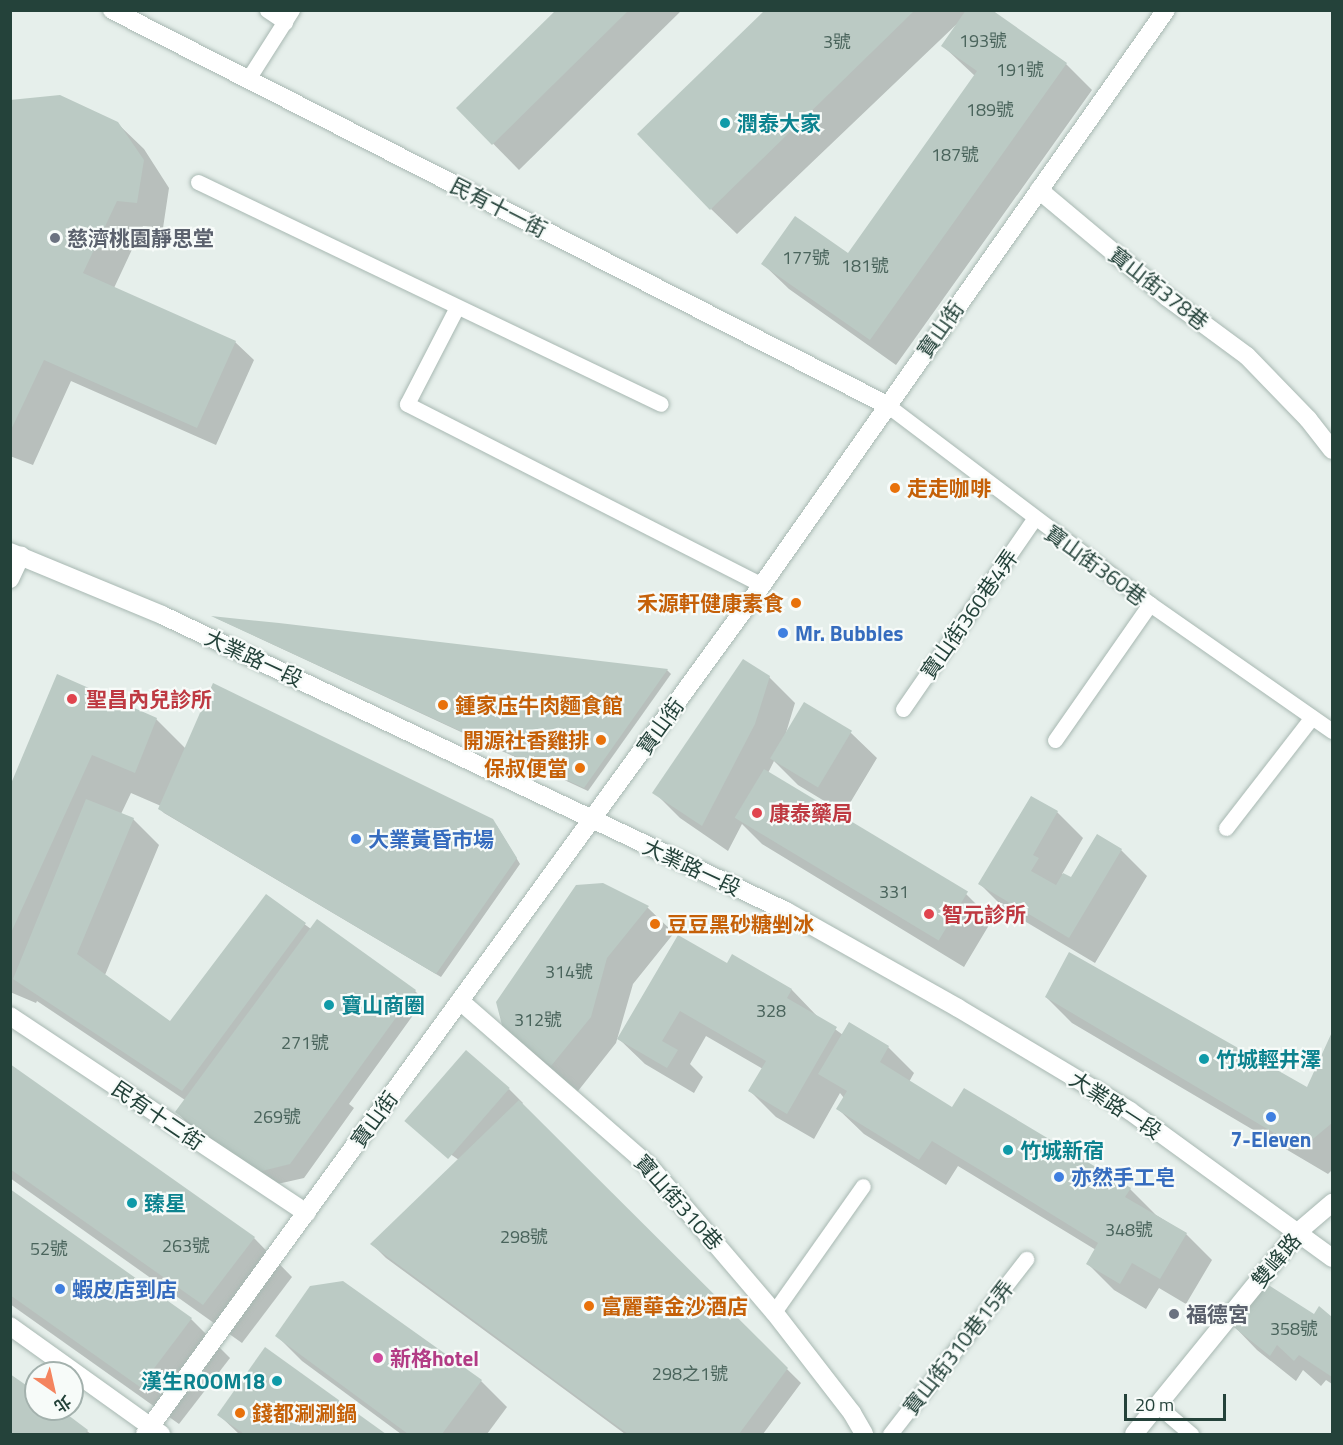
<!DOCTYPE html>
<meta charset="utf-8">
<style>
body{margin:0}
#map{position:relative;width:1343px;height:1445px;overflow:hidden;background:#e6efeb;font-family:"Titillium Web","Noto Sans TC",sans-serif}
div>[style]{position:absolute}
.shadow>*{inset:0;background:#0003}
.building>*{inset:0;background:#bbcac4;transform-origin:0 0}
.roads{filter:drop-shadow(0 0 2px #a8b8b2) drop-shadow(0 0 2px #a8b8b2)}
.lane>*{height:15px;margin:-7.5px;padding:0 7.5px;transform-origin:7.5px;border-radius:7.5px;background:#fff}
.street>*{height:18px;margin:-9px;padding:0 9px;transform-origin:9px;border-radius:9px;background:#fff}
.dots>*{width:16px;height:16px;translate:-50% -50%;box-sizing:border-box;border:3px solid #f7fbf9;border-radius:50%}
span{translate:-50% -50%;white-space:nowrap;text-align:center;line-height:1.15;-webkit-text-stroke:4.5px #f7fbf9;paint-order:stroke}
.number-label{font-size:18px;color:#4a645c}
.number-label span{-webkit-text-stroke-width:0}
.culture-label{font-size:21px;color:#0d838f;font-weight:700}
.left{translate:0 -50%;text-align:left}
.right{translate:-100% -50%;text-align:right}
.street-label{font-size:21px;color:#24423a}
.worship-label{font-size:21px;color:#5b616d;font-weight:700}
.food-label{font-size:21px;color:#c56008;font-weight:700}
.shop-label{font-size:21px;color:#366cbe;font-weight:700}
.health-label{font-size:21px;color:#be3a42;font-weight:700}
.hotel-label{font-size:21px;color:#b23c85;font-weight:700}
.frame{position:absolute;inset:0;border:12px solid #24423a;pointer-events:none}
.north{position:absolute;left:24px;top:1361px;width:60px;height:60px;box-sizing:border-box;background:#f7fbf9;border:2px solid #a3b1ad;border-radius:50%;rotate:146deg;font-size:16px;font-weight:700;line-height:24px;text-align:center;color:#24423a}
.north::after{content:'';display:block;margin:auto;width:21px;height:27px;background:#f4845f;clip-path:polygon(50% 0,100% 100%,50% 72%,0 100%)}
.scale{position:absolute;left:1124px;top:1394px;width:102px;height:27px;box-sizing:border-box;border:3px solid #24423a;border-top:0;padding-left:8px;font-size:18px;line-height:21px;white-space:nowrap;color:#24423a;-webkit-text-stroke:4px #f7fbf9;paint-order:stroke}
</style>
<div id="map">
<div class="shadow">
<div style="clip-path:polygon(558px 10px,682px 10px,519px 170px,458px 108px)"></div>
<div style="clip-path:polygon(767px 10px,990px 10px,1066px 64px,1092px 90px,896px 365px,789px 289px,763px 264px,849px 255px,975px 76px,943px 46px,961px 20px,737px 234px,711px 209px)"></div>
<div style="clip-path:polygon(10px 101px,117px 123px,144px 149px,169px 188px,163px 228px,143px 226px,114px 288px,235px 342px,254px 360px,216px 445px,71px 381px,33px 465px,10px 456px)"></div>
<div style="clip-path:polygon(216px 618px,667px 670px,671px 674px,588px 791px)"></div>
<div style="clip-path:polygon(769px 677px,795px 703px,785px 736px,805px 705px,851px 733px,877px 758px,844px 813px,798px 785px,774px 761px,768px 773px,966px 894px,992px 920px,964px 967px,762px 844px,742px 824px,728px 851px,680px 818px,654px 792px)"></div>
<div style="clip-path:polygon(156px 719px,186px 749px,497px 826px,520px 864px,441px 977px,164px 813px,160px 809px,161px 806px,131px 793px,121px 814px,133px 819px,159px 845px,105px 975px,170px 1023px,266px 896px,311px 929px,415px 991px,424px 1000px,349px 1104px,354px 1108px,304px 1178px,273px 1185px,195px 1131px,177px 1112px,185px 1100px,37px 1001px,36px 1003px,10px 992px,10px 790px)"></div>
<div style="clip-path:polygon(1032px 798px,1057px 812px,1083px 838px,1062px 874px,1071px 880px,1097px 836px,1121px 850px,1147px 876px,1095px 963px,1006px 910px,980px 884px)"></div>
<div style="clip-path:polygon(602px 884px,648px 908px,674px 933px,633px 984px,616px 1043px,578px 1091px,531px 1055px,497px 1003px)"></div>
<div style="clip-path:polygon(733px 956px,792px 990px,817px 1016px,843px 1035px,888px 1047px,914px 1073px,909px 1082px,953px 1109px,1130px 1189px,1156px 1215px,1186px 1234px,1212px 1260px,1186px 1304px,1159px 1288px,1146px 1309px,1114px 1290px,1088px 1264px,1096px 1250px,958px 1166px,946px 1185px,864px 1134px,838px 1109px,844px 1098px,840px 1093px,814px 1139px,776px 1117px,750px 1091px,763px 1069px,706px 1036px,690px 1064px,703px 1077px,694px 1093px,645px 1064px,619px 1039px,727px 965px)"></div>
<div style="clip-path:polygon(1046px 997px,1308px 1089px,1332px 1036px,1332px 1170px,1328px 1174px,1072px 1023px)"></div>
<div style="clip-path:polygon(10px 1066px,254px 1238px,292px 1277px,242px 1343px,10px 1178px)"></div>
<div style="clip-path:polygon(509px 1089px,523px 1103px,521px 1105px,801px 1383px,763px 1434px,625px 1434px,386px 1258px,372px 1244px,459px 1160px,421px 1134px,407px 1120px)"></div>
<div style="clip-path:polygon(10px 1191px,191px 1319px,230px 1358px,179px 1424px,10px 1304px)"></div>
<div style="clip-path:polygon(343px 1282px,481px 1381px,507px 1407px,487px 1434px,401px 1434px,302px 1361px,277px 1336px)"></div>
<div style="clip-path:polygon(1319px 1308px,1332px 1319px,1332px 1384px,1326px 1380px,1321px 1386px,1303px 1370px,1296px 1381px,1257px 1350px,1232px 1324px,1315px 1316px)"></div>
<div style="clip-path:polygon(266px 1349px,383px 1434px,239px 1434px,219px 1415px)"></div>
<div style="clip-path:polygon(10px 1377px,36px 1394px,36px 1409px,57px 1409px,91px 1434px,10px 1434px)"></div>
</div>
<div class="building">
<div style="clip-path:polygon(556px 10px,629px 10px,492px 145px,456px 108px)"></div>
<div style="clip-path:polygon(765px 10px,915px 10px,710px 210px,637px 134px)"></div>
<div style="clip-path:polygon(966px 10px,992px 10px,1067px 63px,870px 340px,761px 264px,795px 216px,848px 253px,977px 71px,941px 46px)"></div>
<div style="clip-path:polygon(60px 95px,118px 122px,144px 160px,137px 203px,117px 201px,83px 273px,236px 341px,197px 428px,44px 360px,10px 432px,10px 100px)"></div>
<div style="clip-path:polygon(211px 616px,279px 623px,668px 669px,584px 788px)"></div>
<div style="clip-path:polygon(743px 659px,770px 676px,755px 724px,702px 826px,652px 793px)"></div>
<div style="clip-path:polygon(57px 674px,157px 718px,135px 773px,92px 755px,10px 935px,10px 786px)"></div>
<div style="clip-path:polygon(213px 683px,493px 819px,517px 858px,436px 974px,158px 809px)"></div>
<div style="left:804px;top:702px;width:56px;height:66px;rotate:31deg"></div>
<div style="left:764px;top:769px;width:238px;height:57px;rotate:31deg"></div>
<div style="clip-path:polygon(1031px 796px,1058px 811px,1033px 855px,1039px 858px,1031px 871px,1056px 885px,1063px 873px,1071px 877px,1097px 834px,1122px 849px,1069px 938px,978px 884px)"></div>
<div style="clip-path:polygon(86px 799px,134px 818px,77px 954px,170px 1021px,266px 894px,306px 923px,182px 1091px,13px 979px)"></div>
<div style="clip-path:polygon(603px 883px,649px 906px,607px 958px,591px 1017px,551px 1066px,503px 1029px,496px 1002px,576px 885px)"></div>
<div style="clip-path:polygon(317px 919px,416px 990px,290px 1164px,258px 1172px,175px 1112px)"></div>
<div style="clip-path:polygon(678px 935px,727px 963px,732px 954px,792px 989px,787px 998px,837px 1027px,787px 1114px,748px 1091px,766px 1061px,680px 1011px,662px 1041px,678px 1050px,667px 1068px,617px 1039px)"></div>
<div style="clip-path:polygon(1069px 952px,1307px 1087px,1332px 1032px,1332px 1123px,1301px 1149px,1045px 997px)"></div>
<div style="clip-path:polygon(849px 1022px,889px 1046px,880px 1062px,952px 1107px,964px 1088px,1131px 1188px,1125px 1197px,1187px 1233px,1160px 1279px,1132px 1263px,1120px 1284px,1086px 1264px,1098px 1243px,980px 1170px,932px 1141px,919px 1160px,836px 1109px,847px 1091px,818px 1074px)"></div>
<div style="left:466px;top:1050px;width:58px;height:94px;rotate:41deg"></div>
<div style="clip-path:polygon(10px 1064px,255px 1237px,203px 1305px,10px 1169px)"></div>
<div style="clip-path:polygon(519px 1100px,788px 1368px,739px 1434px,628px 1434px,370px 1244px)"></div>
<div style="clip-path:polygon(10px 1189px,192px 1318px,140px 1387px,10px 1295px)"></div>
<div style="clip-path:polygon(343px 1281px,482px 1380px,442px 1434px,408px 1434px,275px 1336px,310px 1286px)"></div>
<div style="clip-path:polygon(1270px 1286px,1314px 1314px,1319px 1306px,1332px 1317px,1332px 1377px,1299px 1355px,1294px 1361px,1277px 1345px,1270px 1356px,1230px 1324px,1260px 1287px)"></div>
<div style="clip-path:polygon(265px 1347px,386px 1434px,244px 1434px,217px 1415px)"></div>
<div style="clip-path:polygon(10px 1374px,36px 1392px,36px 1409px,60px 1409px,88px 1430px,85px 1434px,10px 1434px)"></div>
</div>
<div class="roads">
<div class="lane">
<div style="left:267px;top:10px;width:22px;rotate:34deg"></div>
<div style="left:248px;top:79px;width:82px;rotate:-57.5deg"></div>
<div style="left:198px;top:182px;width:513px;rotate:25.62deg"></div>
<div style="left:457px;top:307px;width:109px;rotate:117.3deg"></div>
<div style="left:407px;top:404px;width:398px;rotate:27deg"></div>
<div style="left:887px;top:405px;width:330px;rotate:37.1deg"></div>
<div style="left:1150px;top:604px;width:222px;rotate:34.9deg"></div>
<div style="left:903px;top:709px;width:231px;rotate:-55.4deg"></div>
<div style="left:1055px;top:740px;width:166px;rotate:-55.1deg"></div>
<div style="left:1226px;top:828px;width:140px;rotate:-52.2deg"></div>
<div style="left:774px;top:1312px;width:154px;rotate:-54.8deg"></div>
<div style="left:1157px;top:1405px;width:45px;rotate:40.5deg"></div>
<div style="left:890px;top:1434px;width:222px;rotate:-52.1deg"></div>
</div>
<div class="street">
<div style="left:112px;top:10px;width:870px;rotate:27.01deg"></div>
<div style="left:1039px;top:190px;width:167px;rotate:39.9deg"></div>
<div style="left:1167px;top:297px;width:99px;rotate:36.4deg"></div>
<div style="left:1247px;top:356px;width:88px;rotate:45.9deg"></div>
<div style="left:1308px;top:419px;width:39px;rotate:52deg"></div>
<div style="left:10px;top:552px;width:165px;rotate:22.5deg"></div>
<div style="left:162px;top:615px;width:691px;rotate:25.38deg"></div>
<div style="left:786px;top:911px;width:197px;rotate:29.4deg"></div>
<div style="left:958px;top:1008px;width:200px;rotate:30.9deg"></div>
<div style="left:1130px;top:1111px;width:250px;rotate:36deg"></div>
<div style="left:10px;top:579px;width:26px;rotate:-65deg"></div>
<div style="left:460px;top:1001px;width:252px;rotate:41.1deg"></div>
<div style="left:650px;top:1167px;width:191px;rotate:49.5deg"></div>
<div style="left:774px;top:1312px;width:128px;rotate:52.3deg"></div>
<div style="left:852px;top:1413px;width:24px;rotate:60deg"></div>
<div style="left:10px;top:1016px;width:356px;rotate:33.6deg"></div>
<div style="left:10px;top:1326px;width:186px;rotate:35.6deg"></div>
<div style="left:145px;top:1434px;width:1050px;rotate:-53.99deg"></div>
<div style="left:762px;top:585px;width:703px;rotate:-54.91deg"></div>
<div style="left:1134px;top:1434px;width:260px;rotate:-50.9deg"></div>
<div style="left:1298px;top:1232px;width:45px;rotate:-40.5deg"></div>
</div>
</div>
<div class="dots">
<div style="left:725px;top:123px;background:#0f9aa8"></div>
<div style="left:55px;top:238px;background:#6b7280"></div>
<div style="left:895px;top:488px;background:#e8710a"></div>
<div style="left:796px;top:603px;background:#e8710a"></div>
<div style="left:783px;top:633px;background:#3f7fe0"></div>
<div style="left:72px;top:699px;background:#e0444e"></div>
<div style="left:443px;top:705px;background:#e8710a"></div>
<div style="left:601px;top:740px;background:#e8710a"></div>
<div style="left:580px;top:768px;background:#e8710a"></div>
<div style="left:757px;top:813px;background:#e0444e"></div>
<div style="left:356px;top:839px;background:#3f7fe0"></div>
<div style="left:929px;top:914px;background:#e0444e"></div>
<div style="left:655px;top:924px;background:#e8710a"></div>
<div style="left:329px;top:1005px;background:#0f9aa8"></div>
<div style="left:1204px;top:1059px;background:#0f9aa8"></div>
<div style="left:1271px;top:1117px;background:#3f7fe0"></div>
<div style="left:1008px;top:1150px;background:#0f9aa8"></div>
<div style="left:1059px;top:1177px;background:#3f7fe0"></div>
<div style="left:132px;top:1203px;background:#0f9aa8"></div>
<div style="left:60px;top:1289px;background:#3f7fe0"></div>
<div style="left:589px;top:1306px;background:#e8710a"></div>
<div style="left:1174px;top:1314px;background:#6b7280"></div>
<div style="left:378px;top:1358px;background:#d1479c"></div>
<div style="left:277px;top:1381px;background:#0f9aa8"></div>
<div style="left:240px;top:1413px;background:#e8710a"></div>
</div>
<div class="number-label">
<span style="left:983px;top:41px">193號</span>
<span style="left:837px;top:42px">3號</span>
<span style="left:1020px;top:70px">191號</span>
<span style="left:990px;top:110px">189號</span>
<span style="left:955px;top:155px">187號</span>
<span style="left:806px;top:258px">177號</span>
<span style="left:865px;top:266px">181號</span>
<span style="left:894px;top:892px">331</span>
<span style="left:569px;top:972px">314號</span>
<span style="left:771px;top:1011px">328</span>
<span style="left:538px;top:1020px">312號</span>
<span style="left:305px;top:1043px">271號</span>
<span style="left:277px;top:1117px">269號</span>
<span style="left:1129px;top:1230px">348號</span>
<span style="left:524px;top:1237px">298號</span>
<span style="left:186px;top:1246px">263號</span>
<span style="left:49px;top:1249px">52號</span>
<span style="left:1294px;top:1329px">358號</span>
<span style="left:690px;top:1374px">298之1號</span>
</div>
<div class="culture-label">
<span class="left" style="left:737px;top:123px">潤泰大家</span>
<span class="left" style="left:341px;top:1005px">寶山商圈</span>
<span class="left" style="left:1216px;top:1059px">竹城輕井澤</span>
<span class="left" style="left:1020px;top:1150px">竹城新宿</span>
<span class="left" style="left:144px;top:1203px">臻星</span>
<span class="right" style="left:265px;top:1381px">漢生ROOM18</span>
</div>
<div class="street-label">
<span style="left:499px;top:207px;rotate:27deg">民有十一街</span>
<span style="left:1159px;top:288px;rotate:38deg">寶山街378巷</span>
<span style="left:940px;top:329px;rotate:-55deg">寶山街</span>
<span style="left:1096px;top:565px;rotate:36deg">寶山街360巷</span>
<span style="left:969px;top:614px;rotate:-55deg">寶山街360巷4弄</span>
<span style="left:254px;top:658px;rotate:25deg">大業路一段</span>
<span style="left:660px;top:726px;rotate:-54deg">寶山街</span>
<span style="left:692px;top:867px;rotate:25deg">大業路一段</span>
<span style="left:1116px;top:1105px;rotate:33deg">大業路一段</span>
<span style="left:158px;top:1115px;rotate:34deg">民有十二街</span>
<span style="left:374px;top:1119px;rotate:-54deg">寶山街</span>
<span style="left:679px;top:1202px;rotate:48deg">寶山街310巷</span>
<span style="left:1276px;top:1260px;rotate:-50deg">雙峰路</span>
<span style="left:958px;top:1347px;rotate:-52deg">寶山街310巷15弄</span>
</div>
<div class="worship-label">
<span class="left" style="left:67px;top:238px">慈濟桃園靜思堂</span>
<span class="left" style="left:1186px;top:1314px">福德宮</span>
</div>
<div class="food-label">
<span class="left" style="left:907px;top:488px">走走咖啡</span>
<span class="right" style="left:784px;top:603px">禾源軒健康素食</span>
<span class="left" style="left:455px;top:705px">鍾家庒牛肉麵食館</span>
<span class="right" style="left:589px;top:740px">開源社香雞排</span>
<span class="right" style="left:568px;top:768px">保叔便當</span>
<span class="left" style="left:667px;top:924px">豆豆黑砂糖剉冰</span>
<span class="left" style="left:601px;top:1306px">富麗華金沙酒店</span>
<span class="left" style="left:252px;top:1413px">錢都涮涮鍋</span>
</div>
<div class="shop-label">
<span class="left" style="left:795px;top:633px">Mr. Bubbles</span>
<span class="left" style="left:368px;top:839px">大業黃昏市場</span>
<span style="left:1271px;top:1139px">7-Eleven</span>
<span class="left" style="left:1071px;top:1177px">亦然手工皂</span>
<span class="left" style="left:72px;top:1289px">蝦皮店到店</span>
</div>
<div class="health-label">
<span class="left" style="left:86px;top:699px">聖昌內兒診所</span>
<span class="left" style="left:769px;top:813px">康泰藥局</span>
<span class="left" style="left:942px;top:914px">智元診所</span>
</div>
<div class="hotel-label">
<span class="left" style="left:390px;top:1358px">新格hotel</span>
</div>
<div class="frame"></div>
<div class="north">北</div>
<div class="scale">20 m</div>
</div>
